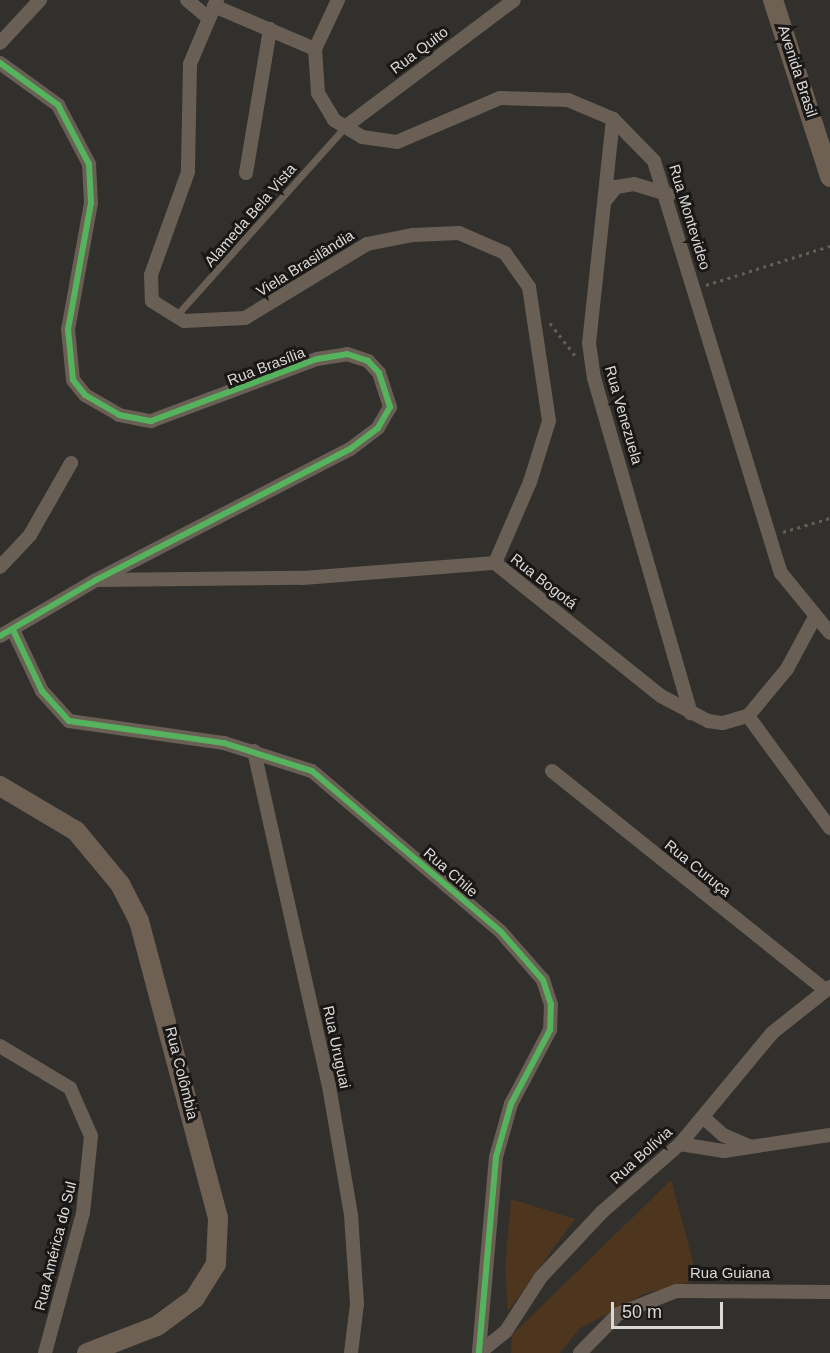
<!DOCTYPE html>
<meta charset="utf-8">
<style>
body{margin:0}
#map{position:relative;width:830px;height:1353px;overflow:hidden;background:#32302d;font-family:Arial,sans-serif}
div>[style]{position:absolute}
.green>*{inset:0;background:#4d361d}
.path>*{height:3px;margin-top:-1.5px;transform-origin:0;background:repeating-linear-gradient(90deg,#655e57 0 3px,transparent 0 7.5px)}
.lane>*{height:7px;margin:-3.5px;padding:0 3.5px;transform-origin:3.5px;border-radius:3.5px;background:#695f55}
.street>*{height:14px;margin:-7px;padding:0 7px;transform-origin:7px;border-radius:7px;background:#695f55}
.secondary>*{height:20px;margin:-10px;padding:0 10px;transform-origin:10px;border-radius:10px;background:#6e6154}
.cycleway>*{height:6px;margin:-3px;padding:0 3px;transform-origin:3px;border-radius:3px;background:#56b35d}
span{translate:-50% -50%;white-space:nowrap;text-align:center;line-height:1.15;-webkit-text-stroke:6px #1a1816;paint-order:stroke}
.street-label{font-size:15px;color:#dbd8d6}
.scale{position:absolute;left:611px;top:1302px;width:112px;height:27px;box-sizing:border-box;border:3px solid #dbd8d6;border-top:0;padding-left:8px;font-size:18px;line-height:21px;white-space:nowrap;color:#dbd8d6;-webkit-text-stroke:4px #1a1816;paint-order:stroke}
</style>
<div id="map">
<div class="green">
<div style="clip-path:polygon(671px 1180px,698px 1280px,644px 1294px,579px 1329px,560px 1353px,511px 1353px,512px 1335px)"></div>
<div style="clip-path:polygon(511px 1199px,575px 1219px,508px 1311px,505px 1266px)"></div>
</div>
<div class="path">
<div style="left:706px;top:285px;width:130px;rotate:-17.5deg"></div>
<div style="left:550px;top:323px;width:44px;rotate:52.4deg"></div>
<div style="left:783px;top:532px;width:49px;rotate:-16.6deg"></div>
</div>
<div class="lane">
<div style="left:175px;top:317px;width:255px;rotate:-48.2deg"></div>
</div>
<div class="street">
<div style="left:187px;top:0;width:26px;rotate:40deg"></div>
<div style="left:217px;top:0;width:69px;rotate:112.9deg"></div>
<div style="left:190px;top:64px;width:108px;rotate:91.1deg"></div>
<div style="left:188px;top:172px;width:109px;rotate:109.8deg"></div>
<div style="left:151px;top:275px;width:26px;rotate:88deg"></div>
<div style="left:152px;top:301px;width:38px;rotate:32deg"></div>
<div style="left:184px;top:321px;width:61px;rotate:-2.8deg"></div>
<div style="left:245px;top:318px;width:143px;rotate:-31.2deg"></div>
<div style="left:367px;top:244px;width:47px;rotate:-11.1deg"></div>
<div style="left:413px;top:235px;width:46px;rotate:-2.5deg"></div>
<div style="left:459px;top:233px;width:50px;rotate:23.5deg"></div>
<div style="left:505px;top:253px;width:42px;rotate:54.8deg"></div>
<div style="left:529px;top:287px;width:135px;rotate:81.5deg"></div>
<div style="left:549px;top:421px;width:64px;rotate:107.3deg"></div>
<div style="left:530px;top:482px;width:88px;rotate:113.4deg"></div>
<div style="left:338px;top:0;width:54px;rotate:115.1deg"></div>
<div style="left:315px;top:49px;width:44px;rotate:86.1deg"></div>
<div style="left:318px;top:93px;width:31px;rotate:59deg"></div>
<div style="left:334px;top:120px;width:33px;rotate:31deg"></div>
<div style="left:362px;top:137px;width:35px;rotate:8deg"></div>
<div style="left:397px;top:142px;width:112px;rotate:-23.1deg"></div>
<div style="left:500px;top:98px;width:68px;rotate:1.7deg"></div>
<div style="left:568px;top:100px;width:49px;rotate:22.9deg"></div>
<div style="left:613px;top:119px;width:59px;rotate:45.7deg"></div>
<div style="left:654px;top:161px;width:431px;rotate:72.9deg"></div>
<div style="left:781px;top:573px;width:77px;rotate:50.8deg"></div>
<div style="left:214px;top:6px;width:110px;rotate:23.1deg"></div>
<div style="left:0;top:43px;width:59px;rotate:-47.1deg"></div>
<div style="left:0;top:63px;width:72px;rotate:35.9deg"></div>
<div style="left:58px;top:105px;width:67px;rotate:62.3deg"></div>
<div style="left:89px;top:164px;width:39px;rotate:87deg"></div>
<div style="left:91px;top:203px;width:128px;rotate:100.3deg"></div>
<div style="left:68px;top:329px;width:51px;rotate:84.4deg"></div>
<div style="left:73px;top:380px;width:19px;rotate:51deg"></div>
<div style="left:85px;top:395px;width:39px;rotate:30deg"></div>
<div style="left:119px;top:415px;width:33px;rotate:11deg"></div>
<div style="left:151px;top:421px;width:177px;rotate:-20.5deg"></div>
<div style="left:317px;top:359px;width:30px;rotate:-9deg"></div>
<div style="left:347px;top:354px;width:22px;rotate:18deg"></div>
<div style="left:368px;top:361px;width:16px;rotate:47deg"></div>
<div style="left:379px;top:373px;width:36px;rotate:72deg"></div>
<div style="left:390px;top:407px;width:24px;rotate:120deg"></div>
<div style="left:378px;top:428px;width:35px;rotate:143deg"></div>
<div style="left:350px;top:449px;width:286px;rotate:152.7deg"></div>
<div style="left:96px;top:580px;width:111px;rotate:149.7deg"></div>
<div style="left:613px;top:119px;width:225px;rotate:96.1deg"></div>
<div style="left:589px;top:343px;width:35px;rotate:82deg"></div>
<div style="left:594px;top:378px;width:349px;rotate:73.9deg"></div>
<div style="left:345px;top:127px;width:211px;rotate:-36.9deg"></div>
<div style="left:246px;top:173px;width:146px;rotate:-80.5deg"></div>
<div style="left:605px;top:201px;width:18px;rotate:-52deg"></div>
<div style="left:616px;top:187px;width:18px;rotate:-9deg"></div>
<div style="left:634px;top:184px;width:37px;rotate:17deg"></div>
<div style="left:0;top:567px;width:44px;rotate:-46.8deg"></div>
<div style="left:30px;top:535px;width:83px;rotate:-60.3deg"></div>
<div style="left:98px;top:580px;width:205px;rotate:-0.6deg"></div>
<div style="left:303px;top:578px;width:193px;rotate:-4.5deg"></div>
<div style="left:495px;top:563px;width:213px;rotate:38.7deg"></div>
<div style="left:661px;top:696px;width:53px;rotate:28deg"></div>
<div style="left:708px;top:721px;width:15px;rotate:8deg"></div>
<div style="left:723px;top:723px;width:26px;rotate:-16deg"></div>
<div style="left:748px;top:716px;width:61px;rotate:-50.3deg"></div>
<div style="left:787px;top:669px;width:59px;rotate:-61.7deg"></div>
<div style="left:13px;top:630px;width:68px;rotate:64.6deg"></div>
<div style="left:42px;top:691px;width:40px;rotate:48deg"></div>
<div style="left:69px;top:721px;width:157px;rotate:8.1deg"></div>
<div style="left:224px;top:743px;width:92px;rotate:17.7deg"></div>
<div style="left:312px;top:771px;width:248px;rotate:40.4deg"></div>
<div style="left:501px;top:932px;width:64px;rotate:48.8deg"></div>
<div style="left:543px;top:980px;width:25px;rotate:72deg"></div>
<div style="left:551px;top:1004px;width:26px;rotate:92deg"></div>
<div style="left:550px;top:1030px;width:84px;rotate:117.8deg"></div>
<div style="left:511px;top:1104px;width:55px;rotate:105.8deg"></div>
<div style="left:496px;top:1157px;width:197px;rotate:95deg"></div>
<div style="left:748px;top:716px;width:139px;rotate:53.8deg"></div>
<div style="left:254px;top:751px;width:343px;rotate:77.4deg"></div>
<div style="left:329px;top:1086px;width:131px;rotate:80.3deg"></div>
<div style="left:351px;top:1215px;width:89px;rotate:86.1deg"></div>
<div style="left:357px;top:1304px;width:49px;rotate:97deg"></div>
<div style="left:552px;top:771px;width:347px;rotate:38.7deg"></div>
<div style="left:0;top:1046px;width:82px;rotate:31deg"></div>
<div style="left:70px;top:1088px;width:52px;rotate:66.4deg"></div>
<div style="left:91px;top:1136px;width:77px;rotate:95.9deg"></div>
<div style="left:83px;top:1213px;width:145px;rotate:105.2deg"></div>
<div style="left:703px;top:1117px;width:27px;rotate:42deg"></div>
<div style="left:723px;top:1135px;width:28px;rotate:23deg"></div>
<div style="left:680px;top:1144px;width:45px;rotate:9deg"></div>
<div style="left:724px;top:1151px;width:107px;rotate:-8.6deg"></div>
<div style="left:479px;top:1353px;width:35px;rotate:-39deg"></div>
<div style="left:506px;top:1331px;width:64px;rotate:-57.1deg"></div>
<div style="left:541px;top:1277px;width:89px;rotate:-46.8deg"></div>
<div style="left:602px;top:1212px;width:103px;rotate:-41.1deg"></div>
<div style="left:680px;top:1144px;width:144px;rotate:-50.3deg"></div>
<div style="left:772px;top:1033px;width:74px;rotate:-38.4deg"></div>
<div style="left:580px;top:1353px;width:54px;rotate:-45.7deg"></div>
<div style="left:618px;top:1314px;width:62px;rotate:-21.6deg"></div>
<div style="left:676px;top:1291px;width:154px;rotate:0.4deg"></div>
</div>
<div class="secondary">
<div style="left:773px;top:0;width:186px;rotate:72.1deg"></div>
<div style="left:0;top:786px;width:88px;rotate:30.6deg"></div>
<div style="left:76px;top:831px;width:69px;rotate:50.3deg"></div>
<div style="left:120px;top:884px;width:42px;rotate:62.8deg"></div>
<div style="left:139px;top:921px;width:307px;rotate:75.1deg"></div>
<div style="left:218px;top:1218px;width:46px;rotate:92.5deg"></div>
<div style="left:216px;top:1264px;width:40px;rotate:122deg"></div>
<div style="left:195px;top:1298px;width:47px;rotate:143.6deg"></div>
<div style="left:157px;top:1326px;width:75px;rotate:158.9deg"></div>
</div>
<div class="cycleway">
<div style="left:0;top:63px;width:72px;rotate:35.9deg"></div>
<div style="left:58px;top:105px;width:67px;rotate:62.3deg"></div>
<div style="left:89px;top:164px;width:39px;rotate:87deg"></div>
<div style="left:91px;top:203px;width:128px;rotate:100.3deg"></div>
<div style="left:68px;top:329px;width:51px;rotate:84.4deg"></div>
<div style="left:73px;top:380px;width:19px;rotate:51deg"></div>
<div style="left:85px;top:395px;width:39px;rotate:30deg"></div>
<div style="left:119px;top:415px;width:33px;rotate:11deg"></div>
<div style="left:151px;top:421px;width:177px;rotate:-20.5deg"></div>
<div style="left:317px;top:359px;width:30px;rotate:-9deg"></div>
<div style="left:347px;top:354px;width:22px;rotate:18deg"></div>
<div style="left:368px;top:361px;width:16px;rotate:47deg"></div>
<div style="left:379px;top:373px;width:36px;rotate:72deg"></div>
<div style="left:390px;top:407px;width:24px;rotate:120deg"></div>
<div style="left:378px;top:428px;width:35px;rotate:143deg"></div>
<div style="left:350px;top:449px;width:286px;rotate:152.7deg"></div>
<div style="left:96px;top:580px;width:111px;rotate:149.7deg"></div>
<div style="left:13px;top:630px;width:68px;rotate:64.6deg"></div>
<div style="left:42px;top:691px;width:40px;rotate:48deg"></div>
<div style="left:69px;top:721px;width:157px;rotate:8.1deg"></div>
<div style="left:224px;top:743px;width:92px;rotate:17.7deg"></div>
<div style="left:312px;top:771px;width:248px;rotate:40.4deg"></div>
<div style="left:501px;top:932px;width:64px;rotate:48.8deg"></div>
<div style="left:543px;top:980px;width:25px;rotate:72deg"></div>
<div style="left:551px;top:1004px;width:26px;rotate:92deg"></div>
<div style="left:550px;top:1030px;width:84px;rotate:117.8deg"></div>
<div style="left:511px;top:1104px;width:55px;rotate:105.8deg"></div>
<div style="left:496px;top:1157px;width:197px;rotate:95deg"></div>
</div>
<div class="street-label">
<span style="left:419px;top:50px;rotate:-37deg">Rua Quito</span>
<span style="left:798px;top:71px;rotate:72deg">Avenida Brasil</span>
<span style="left:250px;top:215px;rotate:-49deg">Alameda Bela Vista</span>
<span style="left:690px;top:217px;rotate:73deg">Rua Montevideo</span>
<span style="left:305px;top:263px;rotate:-32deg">Viela Brasilândia</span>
<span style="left:266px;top:366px;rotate:-21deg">Rua Brasília</span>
<span style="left:624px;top:415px;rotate:74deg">Rua Venezuela</span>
<span style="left:544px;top:581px;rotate:38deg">Rua Bogotá</span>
<span style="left:698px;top:868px;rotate:39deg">Rua Curuça</span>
<span style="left:451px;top:872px;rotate:41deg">Rua Chile</span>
<span style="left:337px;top:1047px;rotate:78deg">Rua Uruguai</span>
<span style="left:182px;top:1073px;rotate:76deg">Rua Colômbia</span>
<span style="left:641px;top:1155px;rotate:-42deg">Rua Bolívia</span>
<span style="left:55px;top:1246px;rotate:-76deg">Rua América do Sul</span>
<span style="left:730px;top:1273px">Rua Guiana</span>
</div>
<div class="scale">50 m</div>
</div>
